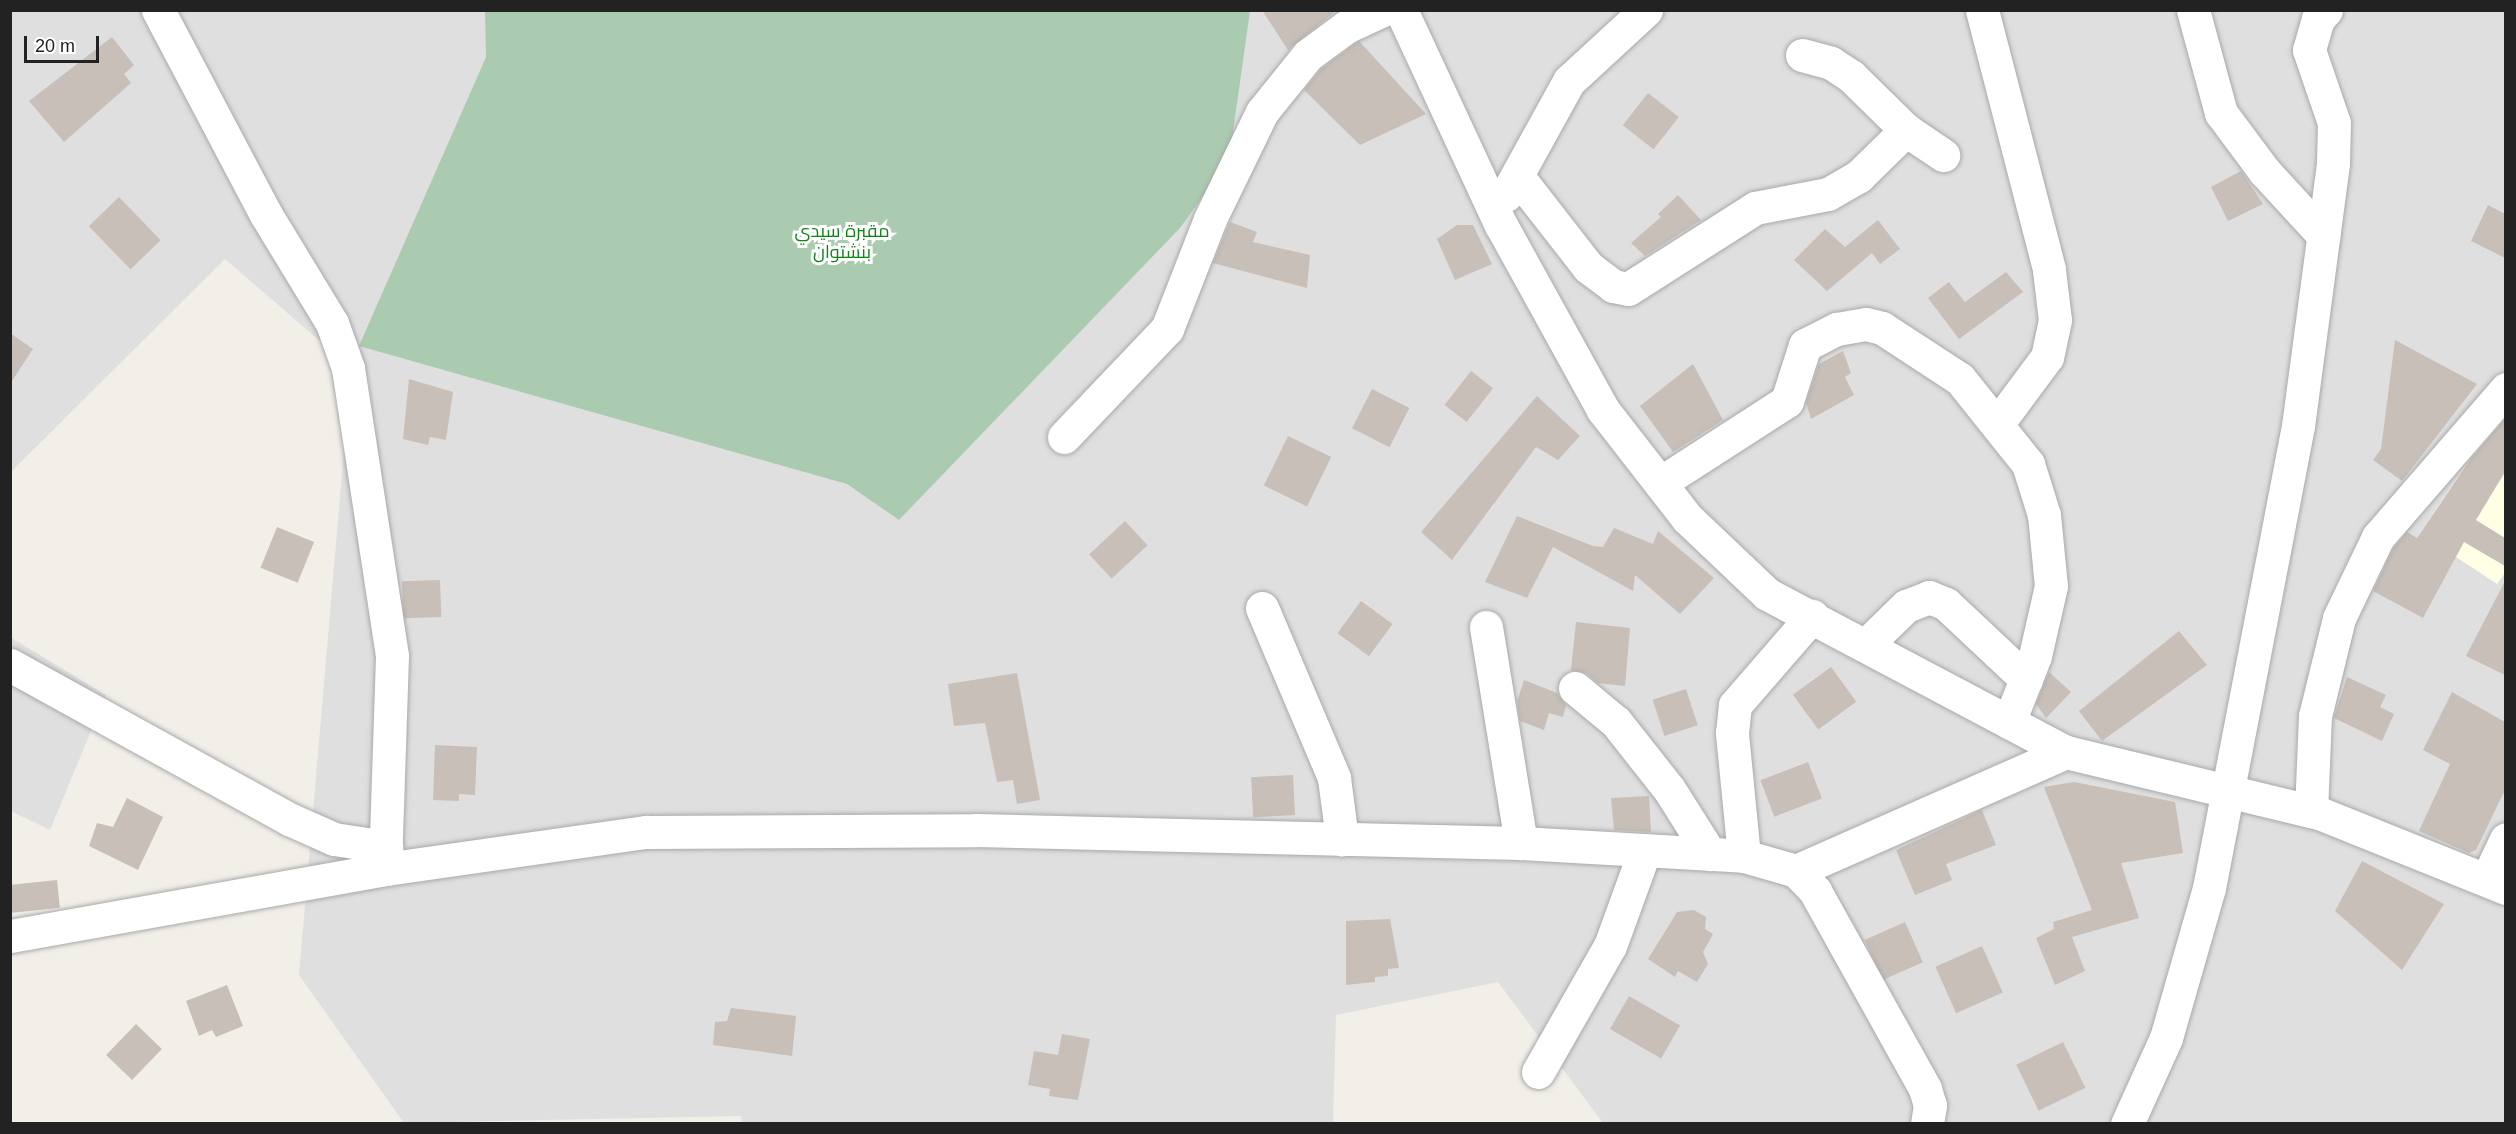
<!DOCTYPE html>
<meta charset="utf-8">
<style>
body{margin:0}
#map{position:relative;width:2516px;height:1134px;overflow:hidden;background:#f2efe9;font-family:Helvetica,Cairo,sans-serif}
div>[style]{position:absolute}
.residential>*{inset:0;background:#e0dfdf}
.education>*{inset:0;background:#ffffe5}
.cemetery>*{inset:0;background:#aacbaf}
.building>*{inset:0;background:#c7bfb8;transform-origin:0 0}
.roads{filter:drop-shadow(0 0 2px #a9a9a9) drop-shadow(0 0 2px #a9a9a9)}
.minor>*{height:33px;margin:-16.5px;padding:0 16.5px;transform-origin:16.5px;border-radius:16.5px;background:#fff}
span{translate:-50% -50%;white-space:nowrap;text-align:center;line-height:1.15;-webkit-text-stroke:6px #fff;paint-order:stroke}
.park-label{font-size:18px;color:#0c8416}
.frame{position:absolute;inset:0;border:12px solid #222;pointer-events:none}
.scale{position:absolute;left:24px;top:36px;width:75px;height:27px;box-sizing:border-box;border:3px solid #222;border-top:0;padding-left:8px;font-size:18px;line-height:21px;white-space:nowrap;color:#222;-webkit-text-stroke:4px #fff;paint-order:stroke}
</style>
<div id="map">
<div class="residential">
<div style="clip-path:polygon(11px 11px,2505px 11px,2505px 1123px,1603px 1123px,1498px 982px,1336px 1015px,1333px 1123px,742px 1124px,741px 1116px,404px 1123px,299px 975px,351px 368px,225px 259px,11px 472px)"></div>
<div style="clip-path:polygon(10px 637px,106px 695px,50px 830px,11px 811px)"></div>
</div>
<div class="education">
<div style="clip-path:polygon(2505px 408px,2505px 573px,2497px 584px,2420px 533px)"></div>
</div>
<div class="cemetery">
<div style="clip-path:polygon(485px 11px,1250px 11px,1229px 160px,1180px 228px,899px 520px,847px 484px,359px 346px,486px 57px)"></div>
</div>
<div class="building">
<div style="clip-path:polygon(1262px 10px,1337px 10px,1288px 50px)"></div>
<div style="clip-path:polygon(112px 37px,134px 65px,124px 74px,131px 83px,64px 142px,29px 101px)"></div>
<div style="clip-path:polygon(1359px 41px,1426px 114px,1360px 145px,1304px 90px,1321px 69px)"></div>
<div style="left:1648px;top:93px;width:39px;height:41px;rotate:38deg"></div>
<div style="clip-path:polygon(2241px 171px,2263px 204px,2228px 221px,2211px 187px)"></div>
<div style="clip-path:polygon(1678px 195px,1701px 220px,1645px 256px,1631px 243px,1661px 217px,1658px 214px)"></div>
<div style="left:119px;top:197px;width:60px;height:42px;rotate:46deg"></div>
<div style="clip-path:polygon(2488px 205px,2505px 214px,2505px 258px,2471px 241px)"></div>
<div style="clip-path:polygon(1878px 220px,1900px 249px,1880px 264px,1872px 253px,1827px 291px,1794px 260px,1825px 229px,1845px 247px)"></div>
<div style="clip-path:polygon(1230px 222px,1257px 232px,1253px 242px,1310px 255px,1307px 288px,1213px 263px)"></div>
<div style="clip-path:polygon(1457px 225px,1473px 225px,1492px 264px,1455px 280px,1437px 239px)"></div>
<div style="clip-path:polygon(2006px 272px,2023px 292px,1959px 339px,1928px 298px,1949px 282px,1965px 302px)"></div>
<div style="clip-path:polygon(10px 333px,33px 349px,10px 384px)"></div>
<div style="clip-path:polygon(2395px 340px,2477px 384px,2402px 481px,2373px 460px,2381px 449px)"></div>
<div style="clip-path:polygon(1843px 351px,1851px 373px,1845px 377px,1854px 395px,1811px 419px,1806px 402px,1819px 364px)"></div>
<div style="clip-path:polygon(1693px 364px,1723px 420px,1673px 452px,1640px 406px)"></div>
<div style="left:1471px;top:371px;width:28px;height:43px;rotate:38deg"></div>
<div style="clip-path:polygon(409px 379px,453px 392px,446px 440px,430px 437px,428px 445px,403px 439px)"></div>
<div style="left:1372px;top:389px;width:42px;height:44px;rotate:27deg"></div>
<div style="clip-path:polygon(1537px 396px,1580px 436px,1558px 460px,1536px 447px,1452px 560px,1421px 532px)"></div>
<div style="clip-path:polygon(2505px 418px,2505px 472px,2476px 520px,2505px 538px,2505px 566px,2464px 542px,2423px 618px,2373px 591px,2394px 547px,2407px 532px,2417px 538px,2472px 457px)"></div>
<div style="left:1288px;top:436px;width:48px;height:55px;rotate:26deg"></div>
<div style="clip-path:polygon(1517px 516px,1593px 546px,1603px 547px,1614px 528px,1653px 544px,1658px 531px,1714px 578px,1680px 614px,1635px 575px,1633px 591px,1553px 547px,1527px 598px,1485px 582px)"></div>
<div style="left:1125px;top:521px;width:33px;height:49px;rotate:47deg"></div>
<div style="left:277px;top:527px;width:40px;height:44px;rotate:22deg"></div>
<div style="left:440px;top:580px;width:37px;height:38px;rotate:88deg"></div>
<div style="clip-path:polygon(2505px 581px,2505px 675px,2466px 656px)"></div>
<div style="left:1361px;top:601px;width:39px;height:40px;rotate:36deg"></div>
<div style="clip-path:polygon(1576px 622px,1630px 628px,1625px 686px,1598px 683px,1586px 673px,1571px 670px)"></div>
<div style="clip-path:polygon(2179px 631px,2207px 665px,2102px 741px,2079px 711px)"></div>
<div style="left:1831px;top:667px;width:43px;height:47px;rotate:54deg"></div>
<div style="clip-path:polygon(2049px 672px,2071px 692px,2046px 718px,2036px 704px)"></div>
<div style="clip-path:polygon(1017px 673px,1040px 800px,1017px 804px,1013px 780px,997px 782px,985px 723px,954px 726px,948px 684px)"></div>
<div style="clip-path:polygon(2347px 677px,2386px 695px,2380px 707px,2394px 714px,2382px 741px,2334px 718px)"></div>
<div style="clip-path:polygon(1524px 680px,1557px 693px,1566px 705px,1563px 717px,1549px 713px,1544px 730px,1520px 721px,1517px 702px)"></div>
<div style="left:1686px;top:689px;width:38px;height:35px;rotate:72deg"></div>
<div style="clip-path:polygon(2452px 692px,2505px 722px,2505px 790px,2476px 850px,2469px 853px,2419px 831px,2450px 764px,2423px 750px)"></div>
<div style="clip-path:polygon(435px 745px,477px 747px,475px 795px,459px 794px,459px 801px,433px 800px)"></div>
<div style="left:1808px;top:762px;width:39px;height:51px;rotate:69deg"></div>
<div style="left:1293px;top:775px;width:40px;height:42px;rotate:87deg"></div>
<div style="clip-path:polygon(2074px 782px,2175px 802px,2183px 853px,2121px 863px,2139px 918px,2072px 937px,2085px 971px,2055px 985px,2036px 938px,2054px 929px,2053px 922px,2092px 910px,2044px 787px)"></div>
<div style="clip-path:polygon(1649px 796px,1651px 832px,1614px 830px,1611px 798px)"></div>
<div style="clip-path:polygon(127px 798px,163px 817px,138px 870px,89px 846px,97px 823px,113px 827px)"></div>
<div style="clip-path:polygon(1982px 810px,1996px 845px,1946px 864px,1952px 880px,1915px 895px,1896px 850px)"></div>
<div style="clip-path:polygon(2362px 861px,2444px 904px,2402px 970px,2335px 911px)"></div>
<div style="left:57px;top:880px;width:28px;height:48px;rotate:84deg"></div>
<div style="clip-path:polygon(1694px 910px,1706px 917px,1705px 929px,1713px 934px,1703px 952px,1708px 964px,1697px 982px,1678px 971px,1675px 977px,1648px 959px,1677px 912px)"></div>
<div style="clip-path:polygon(1390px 919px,1399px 968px,1388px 969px,1388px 976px,1375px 977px,1375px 982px,1346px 985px,1346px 921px)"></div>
<div style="left:1905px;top:922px;width:44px;height:44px;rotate:66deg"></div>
<div style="left:1982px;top:946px;width:51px;height:51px;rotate:66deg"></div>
<div style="clip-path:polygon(227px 985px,243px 1026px,216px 1037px,212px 1030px,199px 1036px,186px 1001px)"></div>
<div style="left:1629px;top:996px;width:59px;height:38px;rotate:30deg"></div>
<div style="clip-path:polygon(731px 1008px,796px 1016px,792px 1056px,713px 1045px,715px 1022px,727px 1021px)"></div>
<div style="left:136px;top:1024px;width:36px;height:43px;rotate:44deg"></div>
<div style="clip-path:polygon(1062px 1034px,1090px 1039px,1078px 1100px,1049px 1096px,1050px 1089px,1028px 1085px,1034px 1051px,1058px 1055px)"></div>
<div style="left:2063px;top:1042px;width:51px;height:52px;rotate:64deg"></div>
</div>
<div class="roads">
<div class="minor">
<div style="left:158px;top:10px;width:229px;rotate:62.2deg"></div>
<div style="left:265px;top:213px;width:129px;rotate:58.7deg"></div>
<div style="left:332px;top:323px;width:48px;rotate:70.4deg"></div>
<div style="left:348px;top:368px;width:291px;rotate:81.3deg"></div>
<div style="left:392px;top:656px;width:213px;rotate:91.9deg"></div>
<div style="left:1401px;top:10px;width:237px;rotate:65.1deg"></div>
<div style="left:1501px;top:225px;width:211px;rotate:61.1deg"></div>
<div style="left:1603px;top:410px;width:137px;rotate:52.1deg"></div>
<div style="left:1687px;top:518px;width:110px;rotate:43.5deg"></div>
<div style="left:1767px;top:594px;width:338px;rotate:27.9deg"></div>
<div style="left:2066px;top:752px;width:260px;rotate:13.6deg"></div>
<div style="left:2319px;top:813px;width:201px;rotate:21.9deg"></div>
<div style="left:1982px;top:10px;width:268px;rotate:75.5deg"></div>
<div style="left:2049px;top:270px;width:50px;rotate:83.2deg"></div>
<div style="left:2055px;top:320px;width:38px;rotate:102deg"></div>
<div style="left:2047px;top:357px;width:82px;rotate:126.6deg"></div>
<div style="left:2193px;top:10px;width:107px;rotate:74.8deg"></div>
<div style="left:2221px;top:113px;width:74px;rotate:53.3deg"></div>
<div style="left:2265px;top:172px;width:86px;rotate:47.4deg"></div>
<div style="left:1802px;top:55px;width:30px;rotate:15deg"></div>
<div style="left:1831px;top:63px;width:24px;rotate:33deg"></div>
<div style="left:1851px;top:76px;width:77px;rotate:44.5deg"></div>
<div style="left:1906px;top:130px;width:45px;rotate:34deg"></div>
<div style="left:1518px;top:177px;width:114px;rotate:52.1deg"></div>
<div style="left:1588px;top:267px;width:31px;rotate:37deg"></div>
<div style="left:1613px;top:286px;width:15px;rotate:11deg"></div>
<div style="left:1628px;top:289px;width:151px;rotate:-32.5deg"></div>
<div style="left:1755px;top:208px;width:74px;rotate:-10.9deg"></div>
<div style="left:1828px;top:194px;width:36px;rotate:-30deg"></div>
<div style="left:1859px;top:176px;width:66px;rotate:-44.4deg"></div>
<div style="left:1506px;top:195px;width:130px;rotate:-61.1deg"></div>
<div style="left:1569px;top:81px;width:105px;rotate:-42.7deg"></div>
<div style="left:1064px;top:437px;width:149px;rotate:-46.4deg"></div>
<div style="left:1167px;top:329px;width:118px;rotate:-68.6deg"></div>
<div style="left:1210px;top:219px;width:119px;rotate:-64.1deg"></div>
<div style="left:1262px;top:112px;width:73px;rotate:-51.1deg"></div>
<div style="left:1308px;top:55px;width:47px;rotate:-36.4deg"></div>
<div style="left:1346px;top:27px;width:41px;rotate:-24.7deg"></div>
<div style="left:1660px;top:483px;width:151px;rotate:-32.8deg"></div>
<div style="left:1787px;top:401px;width:59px;rotate:-72.2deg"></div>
<div style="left:1805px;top:345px;width:36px;rotate:-27deg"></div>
<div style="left:1837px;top:329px;width:29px;rotate:-10deg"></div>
<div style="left:1866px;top:324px;width:16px;rotate:14deg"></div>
<div style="left:1882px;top:328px;width:93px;rotate:33.2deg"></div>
<div style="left:1960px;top:379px;width:109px;rotate:51.3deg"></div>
<div style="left:2028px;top:464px;width:53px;rotate:72.6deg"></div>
<div style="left:2044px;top:515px;width:71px;rotate:84.4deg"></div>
<div style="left:2051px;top:586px;width:72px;rotate:102.9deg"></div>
<div style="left:2035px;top:656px;width:71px;rotate:111.5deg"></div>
<div style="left:1262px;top:608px;width:185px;rotate:67deg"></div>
<div style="left:1334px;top:778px;width:62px;rotate:82.5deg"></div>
<div style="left:1486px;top:627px;width:219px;rotate:80.8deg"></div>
<div style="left:1866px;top:645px;width:56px;rotate:-44.3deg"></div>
<div style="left:1906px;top:606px;width:25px;rotate:-21deg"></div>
<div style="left:1929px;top:597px;width:18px;rotate:22deg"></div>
<div style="left:1946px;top:604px;width:110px;rotate:43.2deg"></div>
<div style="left:10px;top:665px;width:319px;rotate:28.9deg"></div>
<div style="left:289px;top:819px;width:49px;rotate:24deg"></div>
<div style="left:334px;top:839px;width:53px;rotate:8.7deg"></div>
<div style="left:1575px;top:688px;width:53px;rotate:39.7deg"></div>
<div style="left:1616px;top:722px;width:85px;rotate:51.7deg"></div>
<div style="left:1669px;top:789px;width:77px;rotate:57.8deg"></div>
<div style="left:2311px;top:811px;width:95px;rotate:-87.6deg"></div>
<div style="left:2315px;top:716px;width:101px;rotate:-76.2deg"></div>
<div style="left:2339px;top:618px;width:90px;rotate:-64.3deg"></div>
<div style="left:2378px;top:537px;width:196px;rotate:-49.1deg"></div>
<div style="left:1744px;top:856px;width:124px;rotate:-95.6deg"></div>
<div style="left:1732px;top:733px;width:28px;rotate:-84deg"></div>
<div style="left:1735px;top:705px;width:118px;rotate:-49.1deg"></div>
<div style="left:1796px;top:871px;width:295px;rotate:-23.8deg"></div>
<div style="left:2487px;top:879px;width:44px;rotate:-64.6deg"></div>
<div style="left:10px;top:936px;width:381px;rotate:-10.1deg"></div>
<div style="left:385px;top:869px;width:264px;rotate:-8.1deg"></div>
<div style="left:646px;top:832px;width:330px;rotate:-0.3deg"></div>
<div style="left:976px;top:830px;width:545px;rotate:1.37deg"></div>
<div style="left:1521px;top:843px;width:223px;rotate:3.3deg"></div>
<div style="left:1744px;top:856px;width:54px;rotate:16.1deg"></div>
<div style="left:1796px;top:871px;width:28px;rotate:46deg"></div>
<div style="left:1815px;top:891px;width:227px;rotate:60.9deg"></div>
<div style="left:1925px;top:1089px;width:17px;rotate:73deg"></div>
<div style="left:1930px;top:1105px;width:19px;rotate:99deg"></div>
<div style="left:1538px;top:1072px;width:145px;rotate:-60.3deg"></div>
<div style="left:1610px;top:946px;width:102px;rotate:-70deg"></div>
<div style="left:2127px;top:1124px;width:94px;rotate:-65.6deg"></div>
<div style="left:2166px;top:1038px;width:156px;rotate:-74deg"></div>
<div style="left:2209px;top:888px;width:470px;rotate:-79.1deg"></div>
<div style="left:2298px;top:426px;width:265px;rotate:-82.4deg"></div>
<div style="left:2333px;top:163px;width:40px;rotate:-88.6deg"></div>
<div style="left:2334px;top:123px;width:77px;rotate:-108.9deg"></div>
<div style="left:2309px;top:50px;width:32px;rotate:-74deg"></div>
<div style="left:2318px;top:19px;width:12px;rotate:-48deg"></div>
</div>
</div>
<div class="park-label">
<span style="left:842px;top:242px">مقبرة سيدي<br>بنشتوان</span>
</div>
<div class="frame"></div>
<div class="scale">20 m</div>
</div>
